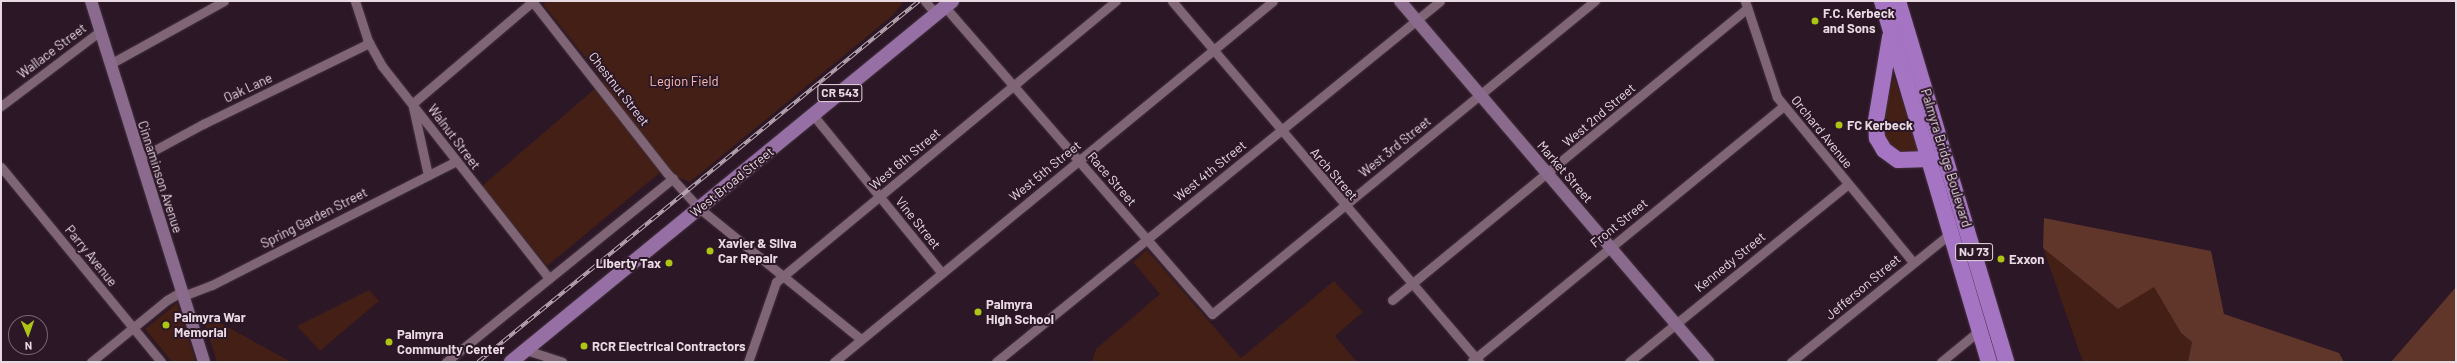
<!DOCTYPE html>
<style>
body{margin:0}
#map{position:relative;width:2457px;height:363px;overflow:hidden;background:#2c1726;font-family:Barlow,sans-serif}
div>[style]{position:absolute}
.green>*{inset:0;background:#431f15}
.forest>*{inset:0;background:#60352a}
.roads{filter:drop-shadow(0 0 1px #43323e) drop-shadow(0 0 1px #43323e)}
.street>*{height:9px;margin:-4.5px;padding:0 4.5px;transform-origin:4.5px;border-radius:4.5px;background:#7f6576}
.secondary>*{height:12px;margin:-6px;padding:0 6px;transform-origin:6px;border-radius:6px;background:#8a6a8d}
.primary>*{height:14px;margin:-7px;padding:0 7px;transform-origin:7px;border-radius:7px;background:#966fa5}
.highway>*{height:16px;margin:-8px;padding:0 8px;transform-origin:8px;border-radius:8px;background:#a575c4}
.rail>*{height:4px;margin-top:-2px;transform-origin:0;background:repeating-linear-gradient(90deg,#2c1726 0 8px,#bbaab5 0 16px);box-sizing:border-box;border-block:1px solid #bbaab5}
.dots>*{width:11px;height:11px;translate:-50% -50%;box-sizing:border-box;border:2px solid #2c1726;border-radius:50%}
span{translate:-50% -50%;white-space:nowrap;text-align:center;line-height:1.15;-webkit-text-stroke:4px #2c1726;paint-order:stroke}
.shield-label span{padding:1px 3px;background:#2c1726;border:1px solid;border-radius:3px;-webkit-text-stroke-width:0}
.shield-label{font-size:12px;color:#e8d9e3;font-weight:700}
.poi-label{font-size:13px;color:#e8d9e3;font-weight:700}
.left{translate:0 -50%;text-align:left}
.right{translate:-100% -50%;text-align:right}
.street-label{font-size:13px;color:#e8d9e3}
.park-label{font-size:13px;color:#febfaf}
.frame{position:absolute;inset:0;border:2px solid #e8d9e3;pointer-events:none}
.north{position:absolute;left:8px;top:315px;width:40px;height:40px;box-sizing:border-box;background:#2c1726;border:1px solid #776572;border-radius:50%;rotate:178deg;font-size:11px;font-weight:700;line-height:16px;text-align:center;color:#e8d9e3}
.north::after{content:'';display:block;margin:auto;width:14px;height:18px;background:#acc613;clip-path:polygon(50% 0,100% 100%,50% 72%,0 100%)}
</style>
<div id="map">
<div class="green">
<div style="clip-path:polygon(547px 1px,904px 1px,893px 15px,690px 182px,662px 171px,547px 266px,482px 186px,604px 81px,543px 4px)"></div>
<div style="clip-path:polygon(1894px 76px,1920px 155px,1901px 154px,1886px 143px,1881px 125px)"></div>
<div style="clip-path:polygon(2043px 248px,2118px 309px,2154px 286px,2181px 333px,2192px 342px,2188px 362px,2083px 362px)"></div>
<div style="clip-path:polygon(1147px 250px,1241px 358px,1334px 281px,1363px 312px,1335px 336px,1357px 362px,1092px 362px,1096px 349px,1160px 294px,1133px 262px)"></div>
<div style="clip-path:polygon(369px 290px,379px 301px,320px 351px,297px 326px)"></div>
<div style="clip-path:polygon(177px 303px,196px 362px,172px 362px,145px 329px)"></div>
<div style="clip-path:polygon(201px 312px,291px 362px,217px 362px)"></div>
</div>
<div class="forest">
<div style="clip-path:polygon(2044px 218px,2211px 251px,2224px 314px,2339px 353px,2344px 362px,2188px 362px,2192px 342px,2181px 333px,2154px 287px,2118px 309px,2043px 248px)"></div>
<div style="clip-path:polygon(2456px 287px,2456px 362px,2391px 362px)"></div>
</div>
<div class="roads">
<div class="street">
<div style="left:355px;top:1px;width:40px;rotate:72deg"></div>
<div style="left:367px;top:39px;width:31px;rotate:61deg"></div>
<div style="left:382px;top:66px;width:270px;rotate:51.8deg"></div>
<div style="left:532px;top:1px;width:219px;rotate:51.9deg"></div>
<div style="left:667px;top:173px;width:47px;rotate:47.6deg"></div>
<div style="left:699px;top:208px;width:208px;rotate:39deg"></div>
<div style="left:925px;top:1px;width:17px;rotate:50deg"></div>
<div style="left:1172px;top:1px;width:474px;rotate:49.6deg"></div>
<div style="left:1745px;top:1px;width:101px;rotate:71.6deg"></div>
<div style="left:1777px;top:97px;width:212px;rotate:50.5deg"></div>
<div style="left:945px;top:7px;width:407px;rotate:49deg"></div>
<div style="left:1212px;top:314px;width:495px;rotate:-39.3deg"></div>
<div style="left:110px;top:64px;width:130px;rotate:-28.9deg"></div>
<div style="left:412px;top:104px;width:159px;rotate:-40.4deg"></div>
<div style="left:1px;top:106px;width:124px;rotate:-37.1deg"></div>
<div style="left:413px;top:107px;width:70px;rotate:77.6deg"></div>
<div style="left:813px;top:115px;width:204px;rotate:50.8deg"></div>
<div style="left:140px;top:158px;width:72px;rotate:-28.4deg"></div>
<div style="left:203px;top:124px;width:185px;rotate:-26deg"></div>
<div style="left:1px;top:167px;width:252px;rotate:50.6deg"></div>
<div style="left:183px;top:296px;width:31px;rotate:-21deg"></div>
<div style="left:212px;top:285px;width:274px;rotate:-26.9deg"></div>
<div style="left:1392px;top:300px;width:460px;rotate:-39.4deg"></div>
<div style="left:526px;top:350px;width:38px;rotate:18deg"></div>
<div style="left:1472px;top:361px;width:403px;rotate:-39.3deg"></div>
<div style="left:91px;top:362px;width:98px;rotate:-39.2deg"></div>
<div style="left:167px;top:300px;width:16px;rotate:-30deg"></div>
<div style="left:446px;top:362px;width:292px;rotate:-39deg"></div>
<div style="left:748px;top:362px;width:85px;rotate:-70.7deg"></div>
<div style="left:776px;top:282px;width:441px;rotate:-39.6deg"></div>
<div style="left:834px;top:362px;width:568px;rotate:-39.43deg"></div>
<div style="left:996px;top:362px;width:572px;rotate:-39.11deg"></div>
<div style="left:1629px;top:362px;width:282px;rotate:-39.1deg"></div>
<div style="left:1791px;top:362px;width:207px;rotate:-38.9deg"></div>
<div style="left:1941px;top:362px;width:52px;rotate:-39.5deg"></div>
</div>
<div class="secondary">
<div style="left:91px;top:1px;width:378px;rotate:72.6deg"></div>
<div style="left:1400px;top:1px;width:475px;rotate:49.5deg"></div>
</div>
<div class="primary">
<div style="left:511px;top:362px;width:570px;rotate:-39.3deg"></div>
</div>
<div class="highway">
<div style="left:1882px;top:1px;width:377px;rotate:73.5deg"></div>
<div style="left:1898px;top:1px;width:377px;rotate:73.3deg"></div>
<div style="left:1890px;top:37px;width:85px;rotate:99.5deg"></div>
<div style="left:1876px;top:121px;width:17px;rotate:87deg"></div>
<div style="left:1877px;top:138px;width:14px;rotate:60deg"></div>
<div style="left:1884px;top:150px;width:17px;rotate:36deg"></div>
<div style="left:1898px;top:160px;width:32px;rotate:-2deg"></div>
</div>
</div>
<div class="rail">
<div style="left:478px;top:362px;width:570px;rotate:-39.3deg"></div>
</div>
<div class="dots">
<div style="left:1815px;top:21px;background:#acc613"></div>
<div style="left:1839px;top:125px;background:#acc613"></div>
<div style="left:710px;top:251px;background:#acc613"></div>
<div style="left:2001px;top:259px;background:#acc613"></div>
<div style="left:669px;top:263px;background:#acc613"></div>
<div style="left:978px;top:312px;background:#acc613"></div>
<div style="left:166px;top:325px;background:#acc613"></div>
<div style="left:389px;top:342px;background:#acc613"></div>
<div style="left:584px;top:346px;background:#acc613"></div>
</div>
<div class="shield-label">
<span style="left:840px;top:93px">CR 543</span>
<span style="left:1974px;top:252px">NJ 73</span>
</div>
<div class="poi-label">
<span class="left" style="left:1823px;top:21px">F.C. Kerbeck<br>and Sons</span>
<span class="left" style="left:1847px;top:125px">FC Kerbeck</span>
<span class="left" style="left:718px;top:251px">Xavier &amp; Silva<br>Car Repair</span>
<span class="left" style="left:2009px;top:259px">Exxon</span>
<span class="right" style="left:661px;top:263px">Liberty Tax</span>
<span class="left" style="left:986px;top:312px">Palmyra<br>High School</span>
<span class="left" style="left:174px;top:325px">Palmyra War<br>Memorial</span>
<span class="left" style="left:397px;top:342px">Palmyra<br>Community Center</span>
<span class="left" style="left:592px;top:346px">RCR Electrical Contractors</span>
</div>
<div class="street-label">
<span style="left:52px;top:51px;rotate:-37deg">Wallace Street</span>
<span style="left:248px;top:88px;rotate:-25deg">Oak Lane</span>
<span style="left:619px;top:89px;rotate:52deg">Chestnut Street</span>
<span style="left:1599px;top:115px;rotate:-40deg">West 2nd Street</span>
<span style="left:1822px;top:132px;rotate:51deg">Orchard Avenue</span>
<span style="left:454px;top:137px;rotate:53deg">Walnut Street</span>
<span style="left:1395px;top:147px;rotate:-39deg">West 3rd Street</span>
<span style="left:1946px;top:158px;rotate:73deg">Palmyra Bridge Boulevard</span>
<span style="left:905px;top:159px;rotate:-40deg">West 6th Street</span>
<span style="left:1045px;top:171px;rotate:-39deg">West 5th Street</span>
<span style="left:1210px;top:171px;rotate:-39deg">West 4th Street</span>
<span style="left:1565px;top:172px;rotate:49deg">Market Street</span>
<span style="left:1334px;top:174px;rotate:49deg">Arch Street</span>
<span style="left:160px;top:177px;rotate:72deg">Cinnaminson Avenue</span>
<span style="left:1112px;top:179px;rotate:49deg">Race Street</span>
<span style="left:732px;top:182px;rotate:-39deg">West Broad Street</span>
<span style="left:314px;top:218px;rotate:-27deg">Spring Garden Street</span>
<span style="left:918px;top:223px;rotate:51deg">Vine Street</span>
<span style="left:1619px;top:223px;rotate:-39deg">Front Street</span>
<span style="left:91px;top:256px;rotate:51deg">Parry Avenue</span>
<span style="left:1730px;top:262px;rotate:-39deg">Kennedy Street</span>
<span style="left:1863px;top:287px;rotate:-40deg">Jefferson Street</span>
</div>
<div class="park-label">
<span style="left:684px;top:81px">Legion Field</span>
</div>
<div class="frame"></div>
<div class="north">N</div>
</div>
